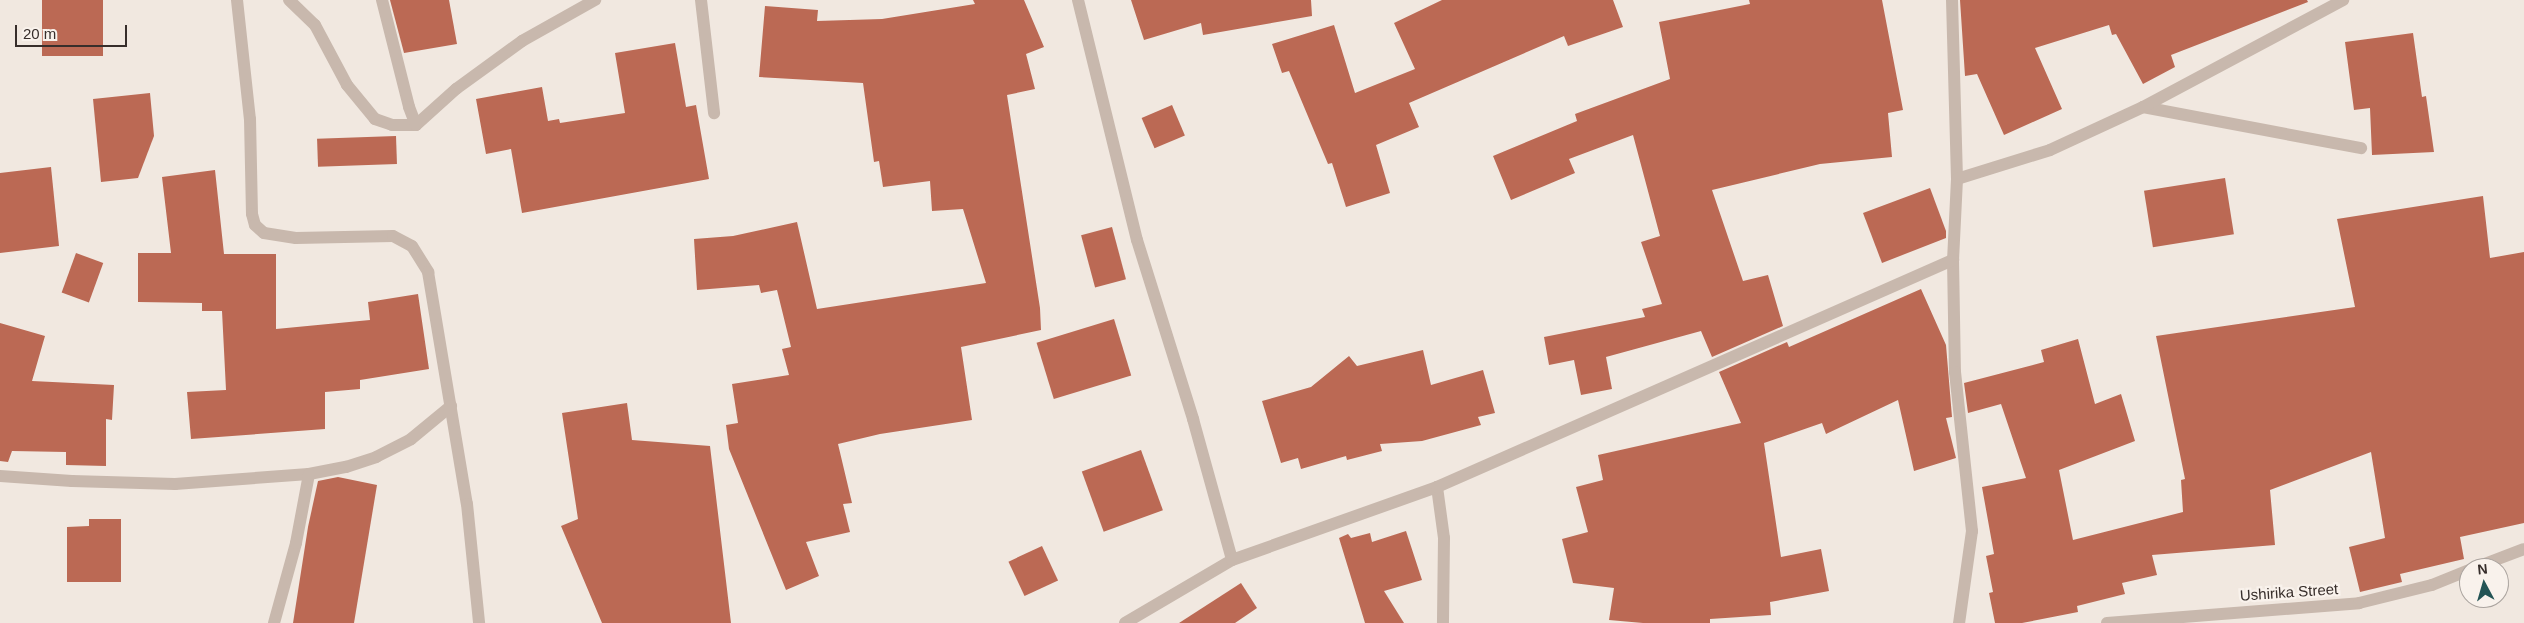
<!DOCTYPE html>
<style>
body{margin:0}
#map{position:relative;width:2524px;height:623px;overflow:hidden;background:#f1e8e0;font-family:Helvetica,sans-serif}
div>[style]{position:absolute}
.building>*{inset:0;background:#bb6954;transform-origin:0 0}
.minor>*{height:12px;margin:-6px;padding:0 6px;transform-origin:6px;border-radius:6px;background:#c8b8ad}
span{translate:-50% -50%;white-space:nowrap;text-align:center;line-height:1.15;-webkit-text-stroke:4.5px #f9f2ec;paint-order:stroke}
.street-label{font-size:15px;color:#372e2b}
.north{position:absolute;left:2459px;top:558px;width:50px;height:50px;box-sizing:border-box;background:#f9f2ec;border:1px solid #aba49f;border-radius:50%;rotate:354deg;font-size:14px;font-weight:700;line-height:20px;text-align:center;color:#372e2b}
.north::after{content:'';display:block;margin:auto;width:18px;height:22px;background:#245455;clip-path:polygon(50% 0,100% 100%,50% 72%,0 100%)}
.scale{position:absolute;left:15px;top:25px;width:112px;height:22px;box-sizing:border-box;border:2px solid #372e2b;border-top:0;padding-left:6px;font-size:15px;line-height:18px;white-space:nowrap;color:#372e2b;-webkit-text-stroke:4px #f9f2ec;paint-order:stroke}
</style>
<div id="map">
<div class="building">
<div style="left:42px;top:0;width:61px;height:56px"></div>
<div style="clip-path:polygon(390px 0,449px 0,457px 44px,404px 53px)"></div>
<div style="clip-path:polygon(973px 0,1024px 0,1044px 47px,1026px 54px,1035px 89px,1007px 95px,1040px 308px,1041px 330px,961px 347px,972px 420px,880px 434px,838px 444px,852px 503px,843px 504px,850px 532px,806px 542px,819px 576px,786px 590px,729px 449px,726px 425px,738px 423px,732px 384px,789px 375px,782px 349px,791px 347px,777px 290px,761px 293px,759px 285px,697px 290px,694px 239px,733px 236px,797px 222px,817px 309px,986px 283px,963px 209px,932px 211px,930px 181px,883px 187px,879px 161px,874px 162px,863px 83px,759px 77px,765px 6px,818px 10px,817px 21px,882px 19px,975px 4px)"></div>
<div style="clip-path:polygon(1131px 0,1311px 0,1312px 16px,1203px 35px,1201px 23px,1144px 40px)"></div>
<div style="clip-path:polygon(1442px 0,1613px 0,1623px 27px,1568px 46px,1564px 36px,1409px 103px,1419px 127px,1376px 145px,1390px 193px,1346px 207px,1332px 163px,1328px 164px,1289px 71px,1282px 73px,1272px 44px,1334px 25px,1355px 93px,1415px 69px,1394px 23px)"></div>
<div style="clip-path:polygon(1749px 0,1882px 0,1903px 110px,1888px 113px,1892px 157px,1820px 164px,1712px 190px,1743px 281px,1768px 275px,1783px 326px,1712px 357px,1701px 331px,1606px 357px,1612px 389px,1581px 395px,1574px 360px,1549px 365px,1544px 337px,1645px 317px,1642px 309px,1662px 304px,1641px 242px,1660px 236px,1633px 135px,1569px 159px,1575px 173px,1511px 200px,1493px 156px,1577px 121px,1575px 114px,1670px 79px,1659px 22px,1750px 4px)"></div>
<div style="clip-path:polygon(1960px 0,2307px 0,2308px 2px,2171px 55px,2175px 67px,2143px 84px,2116px 34px,2112px 35px,2109px 25px,2035px 48px,2062px 109px,2004px 135px,1977px 74px,1965px 76px)"></div>
<div style="clip-path:polygon(2413px 33px,2422px 97px,2426px 96px,2434px 152px,2372px 155px,2370px 108px,2354px 110px,2345px 42px)"></div>
<div style="clip-path:polygon(675px 43px,686px 107px,696px 105px,709px 179px,522px 213px,511px 149px,486px 154px,476px 99px,542px 87px,548px 121px,559px 119px,560px 123px,625px 113px,615px 53px)"></div>
<div style="clip-path:polygon(150px 93px,154px 136px,138px 178px,101px 182px,93px 99px)"></div>
<div style="left:1172px;top:105px;width:33px;height:33px;rotate:67deg"></div>
<div style="left:396px;top:136px;width:28px;height:79px;rotate:88deg"></div>
<div style="clip-path:polygon(51px 167px,59px 246px,0 253px,0 173px)"></div>
<div style="clip-path:polygon(215px 170px,224px 254px,276px 254px,276px 329px,370px 320px,368px 302px,418px 294px,429px 369px,360px 380px,360px 389px,325px 392px,325px 429px,191px 439px,187px 392px,226px 390px,222px 311px,202px 311px,202px 303px,138px 302px,138px 253px,171px 253px,162px 177px)"></div>
<div style="left:2225px;top:178px;width:57px;height:82px;rotate:81deg"></div>
<div style="clip-path:polygon(1930px 188px,1946px 231px,1946px 238px,1882px 263px,1863px 213px)"></div>
<div style="clip-path:polygon(2483px 196px,2490px 258px,2524px 252px,2524px 523px,2460px 537px,2464px 559px,2400px 574px,2402px 582px,2360px 592px,2349px 547px,2385px 538px,2371px 452px,2270px 490px,2275px 545px,2152px 555px,2157px 575px,2122px 583px,2125px 594px,2077px 606px,2078px 612px,2022px 623px,1995px 623px,1989px 593px,1993px 592px,1986px 556px,1994px 554px,1982px 487px,2026px 478px,2001px 404px,1968px 413px,1964px 383px,2044px 362px,2041px 350px,2078px 339px,2095px 404px,2121px 394px,2135px 441px,2059px 470px,2073px 540px,2183px 512px,2181px 480px,2185px 479px,2156px 336px,2355px 307px,2337px 219px)"></div>
<div style="left:1112px;top:227px;width:54px;height:32px;rotate:75deg"></div>
<div style="left:76px;top:253px;width:29px;height:42px;rotate:20deg"></div>
<div style="clip-path:polygon(1921px 289px,1946px 345px,1952px 417px,1946px 418px,1956px 458px,1914px 471px,1898px 400px,1826px 434px,1822px 423px,1764px 443px,1781px 557px,1821px 549px,1829px 591px,1770px 602px,1771px 615px,1710px 619px,1710px 623px,1643px 623px,1609px 620px,1614px 588px,1573px 583px,1562px 539px,1588px 532px,1576px 487px,1603px 480px,1598px 455px,1741px 423px,1719px 372px,1787px 342px,1789px 347px)"></div>
<div style="left:1114px;top:319px;width:59px;height:81px;rotate:73deg"></div>
<div style="clip-path:polygon(0 323px,45px 336px,32px 381px,114px 385px,112px 420px,106px 419px,106px 466px,66px 465px,66px 452px,12px 451px,8px 462px,0 461px)"></div>
<div style="clip-path:polygon(1423px 350px,1431px 385px,1483px 370px,1495px 413px,1478px 417px,1481px 425px,1422px 441px,1380px 444px,1382px 451px,1347px 460px,1346px 456px,1301px 469px,1298px 458px,1281px 463px,1262px 401px,1311px 387px,1349px 356px,1357px 366px)"></div>
<div style="clip-path:polygon(627px 403px,632px 440px,710px 446px,731px 623px,602px 623px,561px 526px,578px 519px,562px 413px)"></div>
<div style="left:1141px;top:450px;width:64px;height:63px;rotate:70deg"></div>
<div style="clip-path:polygon(338px 477px,377px 485px,354px 623px,293px 623px,308px 527px,318px 481px)"></div>
<div style="clip-path:polygon(89px 519px,121px 519px,121px 582px,67px 582px,67px 527px,89px 526px)"></div>
<div style="clip-path:polygon(1406px 531px,1422px 580px,1384px 591px,1404px 623px,1365px 623px,1339px 538px,1348px 534px,1351px 538px,1370px 533px,1372px 542px)"></div>
<div style="left:1042px;top:546px;width:38px;height:37px;rotate:65deg"></div>
<div style="clip-path:polygon(1241px 583px,1257px 608px,1235px 623px,1179px 623px)"></div>
</div>
<div class="minor">
<div style="left:237px;top:0;width:120px;rotate:83.8deg"></div>
<div style="left:250px;top:119px;width:95px;rotate:88.8deg"></div>
<div style="left:252px;top:214px;width:11px;rotate:75deg"></div>
<div style="left:255px;top:225px;width:12px;rotate:42deg"></div>
<div style="left:264px;top:233px;width:32px;rotate:9deg"></div>
<div style="left:296px;top:238px;width:97px;rotate:-1.2deg"></div>
<div style="left:393px;top:236px;width:21px;rotate:28deg"></div>
<div style="left:412px;top:246px;width:31px;rotate:58deg"></div>
<div style="left:428px;top:272px;width:235px;rotate:80.5deg"></div>
<div style="left:467px;top:504px;width:120px;rotate:84.2deg"></div>
<div style="left:289px;top:0;width:36px;rotate:44deg"></div>
<div style="left:315px;top:25px;width:68px;rotate:61.9deg"></div>
<div style="left:347px;top:85px;width:44px;rotate:50.5deg"></div>
<div style="left:375px;top:119px;width:18px;rotate:19deg"></div>
<div style="left:392px;top:125px;width:24px"></div>
<div style="left:416px;top:125px;width:54px;rotate:-42deg"></div>
<div style="left:456px;top:89px;width:82px;rotate:-36deg"></div>
<div style="left:522px;top:41px;width:84px;rotate:-29.3deg"></div>
<div style="left:382px;top:0;width:110px;rotate:75.8deg"></div>
<div style="left:409px;top:107px;width:19px;rotate:69deg"></div>
<div style="left:701px;top:0;width:114px;rotate:83.4deg"></div>
<div style="left:1078px;top:0;width:247px;rotate:76.2deg"></div>
<div style="left:1137px;top:240px;width:188px;rotate:72.6deg"></div>
<div style="left:1193px;top:419px;width:146px;rotate:74.5deg"></div>
<div style="left:1952px;top:0;width:179px;rotate:88.4deg"></div>
<div style="left:1957px;top:179px;width:81px;rotate:92.8deg"></div>
<div style="left:1953px;top:260px;width:112px;rotate:89deg"></div>
<div style="left:1955px;top:372px;width:160px;rotate:83.9deg"></div>
<div style="left:1972px;top:531px;width:93px;rotate:98deg"></div>
<div style="left:2143px;top:107px;width:222px;rotate:10.7deg"></div>
<div style="left:1957px;top:179px;width:97px;rotate:-17.3deg"></div>
<div style="left:2050px;top:150px;width:102px;rotate:-24.8deg"></div>
<div style="left:2143px;top:107px;width:227px;rotate:-28.1deg"></div>
<div style="left:0;top:476px;width:72px;rotate:4deg"></div>
<div style="left:72px;top:481px;width:103px;rotate:1.7deg"></div>
<div style="left:175px;top:484px;width:134px;rotate:-4.3deg"></div>
<div style="left:309px;top:474px;width:38px;rotate:-11deg"></div>
<div style="left:346px;top:467px;width:32px;rotate:-18deg"></div>
<div style="left:376px;top:457px;width:39px;rotate:-27deg"></div>
<div style="left:411px;top:439px;width:52px;rotate:-39.5deg"></div>
<div style="left:1437px;top:487px;width:51px;rotate:82.2deg"></div>
<div style="left:1444px;top:538px;width:85px;rotate:90.7deg"></div>
<div style="left:2474px;top:568px;width:53px;rotate:-20.8deg"></div>
<div style="left:274px;top:623px;width:83px;rotate:-74.6deg"></div>
<div style="left:296px;top:543px;width:70px;rotate:-79.3deg"></div>
<div style="left:1125px;top:623px;width:124px;rotate:-30.5deg"></div>
<div style="left:1232px;top:560px;width:218px;rotate:-19.6deg"></div>
<div style="left:1437px;top:487px;width:564px;rotate:-23.75deg"></div>
<div style="left:2107px;top:623px;width:253px;rotate:-4.5deg"></div>
<div style="left:2359px;top:603px;width:75px;rotate:-13.9deg"></div>
<div style="left:2432px;top:585px;width:40px;rotate:-22deg"></div>
</div>
<div class="street-label">
<span style="left:2289px;top:592px;rotate:-4deg">Ushirika Street</span>
</div>
<div class="north">N</div>
<div class="scale">20 m</div>
</div>
